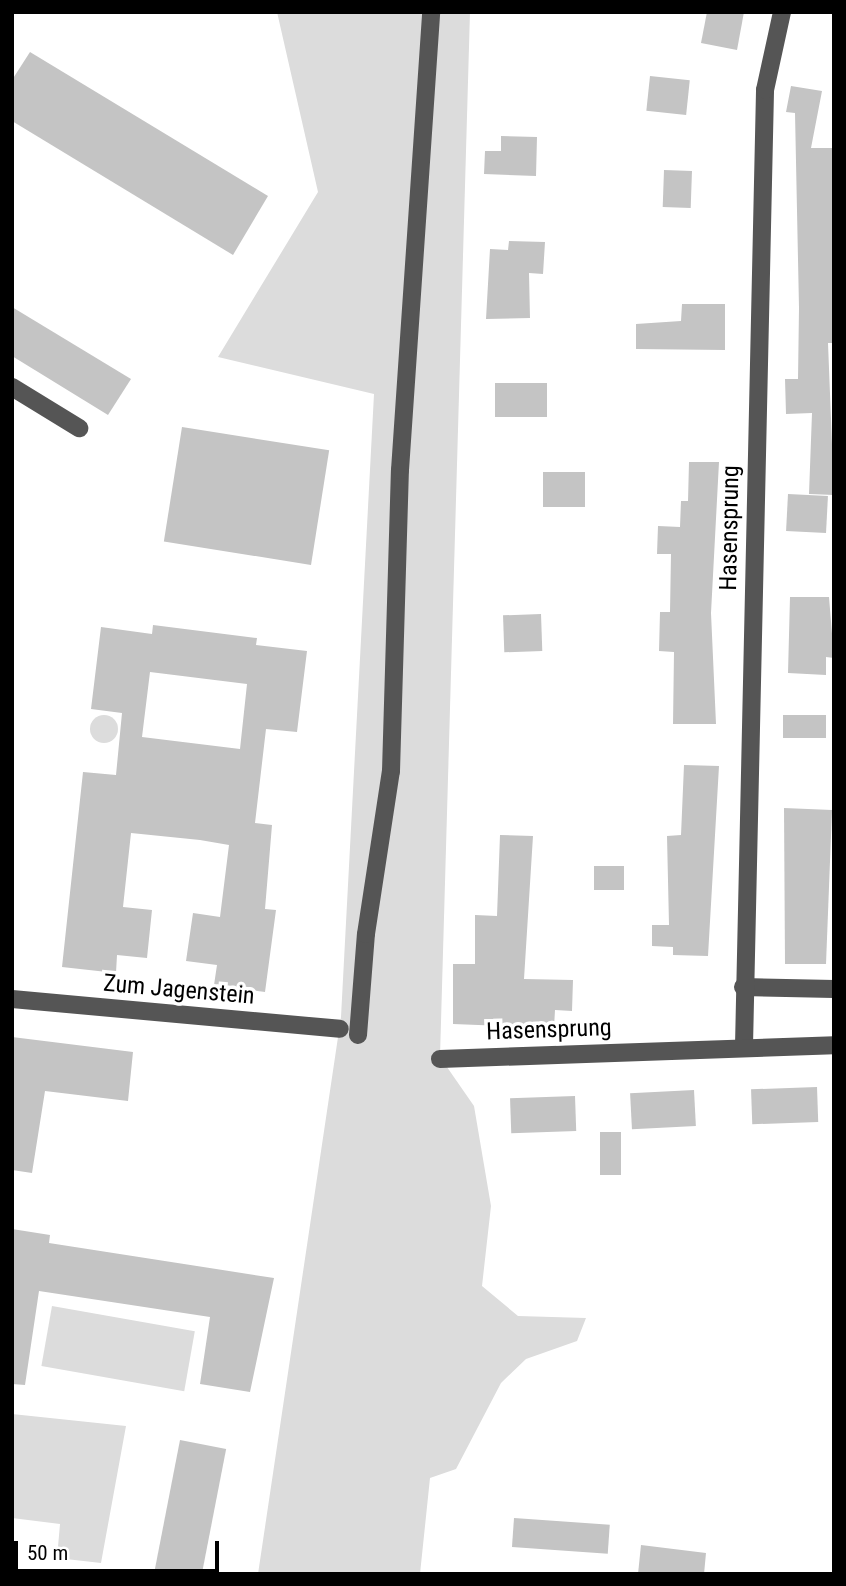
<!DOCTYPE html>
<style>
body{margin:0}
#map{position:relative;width:846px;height:1586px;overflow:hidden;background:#fff;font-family:"Roboto Condensed",sans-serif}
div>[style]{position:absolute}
.green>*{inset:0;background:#dcdcdc;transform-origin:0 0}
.round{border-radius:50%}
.building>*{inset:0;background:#c4c4c4;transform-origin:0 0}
.minor>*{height:18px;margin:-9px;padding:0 9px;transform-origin:9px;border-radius:9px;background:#555}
span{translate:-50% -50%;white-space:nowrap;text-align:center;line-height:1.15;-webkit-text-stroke:7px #fff;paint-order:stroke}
.street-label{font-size:24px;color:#000}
.frame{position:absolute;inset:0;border:14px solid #000;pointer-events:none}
.scale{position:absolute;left:14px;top:1541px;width:205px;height:32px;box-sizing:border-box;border:4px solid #000;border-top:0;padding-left:9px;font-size:21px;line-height:24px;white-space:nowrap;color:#000;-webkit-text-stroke:5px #fff;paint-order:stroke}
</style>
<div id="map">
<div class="green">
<div style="clip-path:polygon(277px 12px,470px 12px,440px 1057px,474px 1106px,491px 1206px,482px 1286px,518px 1316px,586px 1318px,577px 1341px,526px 1359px,501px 1383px,456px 1469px,430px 1478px,420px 1574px,258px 1574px,341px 1017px,374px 394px,218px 357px,318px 192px)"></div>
<div class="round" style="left:90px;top:715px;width:28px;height:28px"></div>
<div style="left:52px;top:1306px;width:145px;height:61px;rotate:10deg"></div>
<div style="clip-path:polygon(12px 1414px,126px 1426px,101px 1563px,57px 1558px,60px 1524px,12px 1518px)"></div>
</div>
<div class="building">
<div style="clip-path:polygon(707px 12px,744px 12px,737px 50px,701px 43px)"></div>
<div style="clip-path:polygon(30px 52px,268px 196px,233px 255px,12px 121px,12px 80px)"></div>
<div style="left:650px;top:76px;width:40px;height:35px;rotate:6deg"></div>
<div style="clip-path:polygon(791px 86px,822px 91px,811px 148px,834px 148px,833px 343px,828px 343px,834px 495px,809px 494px,812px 413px,786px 414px,785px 379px,798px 379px,799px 308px,795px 113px,786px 112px)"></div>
<div style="clip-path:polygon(501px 136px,537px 137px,536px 176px,484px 174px,485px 151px,501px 151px)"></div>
<div style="left:664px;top:170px;width:28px;height:37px;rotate:2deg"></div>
<div style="clip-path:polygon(509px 241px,545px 242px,543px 274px,529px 273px,530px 318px,486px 319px,490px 249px,508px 250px)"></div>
<div style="clip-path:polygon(682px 304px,725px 304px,725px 350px,636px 349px,636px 324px,681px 321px)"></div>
<div style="clip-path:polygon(12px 307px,131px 379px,108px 415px,12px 356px)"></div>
<div style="left:495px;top:383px;width:52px;height:34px"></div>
<div style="left:182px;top:427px;width:149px;height:116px;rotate:9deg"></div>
<div style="clip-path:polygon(689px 462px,719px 462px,711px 613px,716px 724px,673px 724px,674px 652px,659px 651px,660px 612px,670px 612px,671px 554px,657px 554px,658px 526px,680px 527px,681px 501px,688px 501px)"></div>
<div style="left:543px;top:472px;width:42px;height:35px"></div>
<div style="left:788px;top:494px;width:40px;height:37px;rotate:3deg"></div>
<div style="clip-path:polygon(790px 597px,829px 597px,834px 658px,826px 657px,826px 675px,788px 673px)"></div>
<div style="left:541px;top:614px;width:37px;height:38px;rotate:88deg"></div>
<div style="clip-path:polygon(evenodd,153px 625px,257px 638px,256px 645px,307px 651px,297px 732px,266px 729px,255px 823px,272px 825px,265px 909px,276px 910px,265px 992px,214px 985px,217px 965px,186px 961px,193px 913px,220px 917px,229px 845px,200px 840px,131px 833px,123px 907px,152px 910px,147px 958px,117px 955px,116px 973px,62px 967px,83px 772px,116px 775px,122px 713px,91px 709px,101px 627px,152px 634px,153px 625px,150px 672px,247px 684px,240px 749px,142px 737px,150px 672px)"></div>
<div style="left:826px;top:715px;width:23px;height:43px;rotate:90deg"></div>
<div style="clip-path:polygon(684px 765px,719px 766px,708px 956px,673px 955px,673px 947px,652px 946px,652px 925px,669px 925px,667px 836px,681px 835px)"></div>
<div style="clip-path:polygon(784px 808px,832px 810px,826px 964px,785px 964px)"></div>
<div style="clip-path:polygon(500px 835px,533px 836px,524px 979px,573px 980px,572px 1011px,555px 1010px,554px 1028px,453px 1024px,453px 964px,475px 964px,475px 915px,497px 916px)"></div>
<div style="left:624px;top:866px;width:24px;height:30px;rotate:90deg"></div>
<div style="clip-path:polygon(12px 1037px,133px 1052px,128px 1101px,45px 1091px,32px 1173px,12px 1170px)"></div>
<div style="left:817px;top:1087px;width:35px;height:66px;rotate:88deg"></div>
<div style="left:694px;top:1090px;width:36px;height:64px;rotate:87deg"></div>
<div style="left:575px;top:1096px;width:35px;height:65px;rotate:88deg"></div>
<div style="left:621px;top:1132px;width:43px;height:21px;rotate:90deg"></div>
<div style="clip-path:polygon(12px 1229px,50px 1235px,49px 1243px,274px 1278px,250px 1392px,200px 1384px,210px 1317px,39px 1291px,25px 1385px,12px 1384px)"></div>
<div style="left:180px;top:1440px;width:47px;height:136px;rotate:11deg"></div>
<div style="left:514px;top:1518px;width:96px;height:29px;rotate:4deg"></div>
<div style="clip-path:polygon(641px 1545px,706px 1553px,704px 1574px,638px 1574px)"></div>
</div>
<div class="minor">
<div style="left:12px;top:387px;width:79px;rotate:31.5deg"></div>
<div style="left:743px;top:987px;width:91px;rotate:1.3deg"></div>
<div style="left:12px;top:999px;width:329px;rotate:5.2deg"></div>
<div style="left:358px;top:1035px;width:101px;rotate:-85.5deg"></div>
<div style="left:366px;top:934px;width:165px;rotate:-81.3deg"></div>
<div style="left:391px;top:771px;width:301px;rotate:-88.3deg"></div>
<div style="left:400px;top:470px;width:459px;rotate:-86.1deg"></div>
<div style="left:744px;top:1046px;width:956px;rotate:-88.74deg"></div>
<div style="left:765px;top:90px;width:80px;rotate:-77.7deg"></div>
<div style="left:440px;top:1059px;width:394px;rotate:-2deg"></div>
</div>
<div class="street-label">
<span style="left:730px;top:528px;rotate:-89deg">Hasensprung</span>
<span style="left:179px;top:990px;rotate:5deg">Zum Jagenstein</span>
<span style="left:549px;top:1030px;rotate:-2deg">Hasensprung</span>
</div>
<div class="frame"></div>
<div class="scale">50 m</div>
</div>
